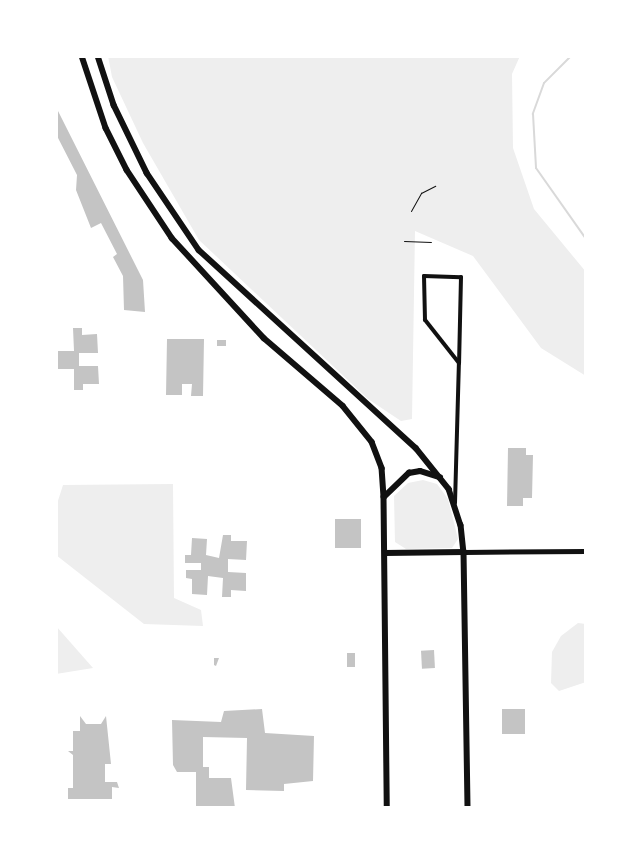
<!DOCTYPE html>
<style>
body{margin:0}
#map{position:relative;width:642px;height:864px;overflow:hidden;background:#fff;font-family:"Golos Text",sans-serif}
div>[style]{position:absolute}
.green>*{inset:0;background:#eee}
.stream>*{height:2px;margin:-1px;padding:0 1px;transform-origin:1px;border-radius:1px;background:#d9d9d9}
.building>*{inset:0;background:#c4c4c4;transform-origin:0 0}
.path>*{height:1px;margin:-0.5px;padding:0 0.5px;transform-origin:0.5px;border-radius:0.5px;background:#111}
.minor>*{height:4px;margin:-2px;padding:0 2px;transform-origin:2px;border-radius:2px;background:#111}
.tertiary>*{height:5px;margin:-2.5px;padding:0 2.5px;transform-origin:2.5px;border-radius:2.5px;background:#111}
.secondary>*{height:5.5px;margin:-2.75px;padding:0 2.75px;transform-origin:2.75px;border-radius:2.75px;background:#111}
span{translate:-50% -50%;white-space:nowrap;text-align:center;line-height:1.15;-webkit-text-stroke:4.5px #fff;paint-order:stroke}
.frame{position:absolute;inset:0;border:58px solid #fff;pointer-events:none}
</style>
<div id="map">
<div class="green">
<div style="clip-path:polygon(108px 56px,520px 56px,512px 74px,513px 148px,534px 209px,586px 272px,586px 376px,541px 348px,473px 256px,415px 231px,412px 419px,401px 421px,368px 399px,199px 240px,143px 143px,112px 77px)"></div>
<div style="clip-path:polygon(423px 480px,437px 484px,448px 499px,458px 539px,452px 548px,406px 549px,395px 542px,394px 496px,408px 483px)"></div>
<div style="clip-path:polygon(173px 484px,174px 598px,201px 610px,203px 626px,144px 624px,56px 555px,56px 507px,63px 485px)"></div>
<div style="clip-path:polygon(578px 623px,586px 624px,586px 682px,559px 691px,551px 683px,552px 652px,561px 636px)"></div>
<div style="clip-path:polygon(56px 626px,93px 668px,56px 674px)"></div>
</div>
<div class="stream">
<div style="left:571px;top:56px;width:38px;rotate:135deg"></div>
<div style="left:544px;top:83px;width:33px;rotate:110deg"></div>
<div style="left:533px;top:114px;width:54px;rotate:86.8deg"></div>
<div style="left:536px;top:168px;width:87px;rotate:54.8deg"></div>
</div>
<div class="building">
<div style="clip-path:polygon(56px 107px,143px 280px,145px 312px,124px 310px,123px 276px,113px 257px,117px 254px,101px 223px,91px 228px,76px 190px,77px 175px,56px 134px)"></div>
<div style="clip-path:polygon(73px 328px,82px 328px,82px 335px,97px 334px,98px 353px,79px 353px,79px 366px,98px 366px,99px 384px,83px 384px,83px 390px,74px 390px,74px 369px,56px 369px,56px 351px,74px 351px)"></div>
<div style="clip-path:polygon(167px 339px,204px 339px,203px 396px,191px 396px,192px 384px,182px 384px,182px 395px,166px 395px)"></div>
<div style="left:217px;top:340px;width:9px;height:6px"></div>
<div style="clip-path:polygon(508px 448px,526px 448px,526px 455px,533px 455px,532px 498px,523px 498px,523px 506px,507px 506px)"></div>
<div style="left:335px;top:519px;width:26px;height:29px"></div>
<div style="clip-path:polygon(223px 535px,231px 535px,231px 541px,247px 541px,246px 560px,228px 559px,228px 572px,246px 573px,246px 591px,231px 590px,231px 597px,222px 597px,223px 578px,208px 576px,207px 595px,192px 594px,192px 579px,186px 578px,186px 570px,201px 570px,201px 563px,185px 563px,185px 555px,191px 555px,192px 538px,207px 539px,206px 555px,219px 558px)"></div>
<div style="left:434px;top:650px;width:18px;height:13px;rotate:87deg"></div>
<div style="left:347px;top:653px;width:8px;height:14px"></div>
<div style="clip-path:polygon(214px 658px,219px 658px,216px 666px,214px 665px)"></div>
<div style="clip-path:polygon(262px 709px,265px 733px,314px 736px,313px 781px,284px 784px,284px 791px,246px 790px,247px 738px,203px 737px,203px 767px,209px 767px,209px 778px,231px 778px,235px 808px,196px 808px,196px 772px,177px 772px,173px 765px,172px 720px,221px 722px,224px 711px)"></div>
<div style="left:502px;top:709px;width:23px;height:25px"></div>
<div style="clip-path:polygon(80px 716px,86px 724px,101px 724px,106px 716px,111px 764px,105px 764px,105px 782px,117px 782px,119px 788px,112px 787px,112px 799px,68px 799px,68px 788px,73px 788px,73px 755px,68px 751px,73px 751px,73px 731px,80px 731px)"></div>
</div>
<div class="path">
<div style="left:411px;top:211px;width:21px;rotate:-61deg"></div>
<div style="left:421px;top:193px;width:16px;rotate:-27deg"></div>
<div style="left:404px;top:241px;width:27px;rotate:2deg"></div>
</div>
<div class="minor">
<div style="left:424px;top:276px;width:37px;rotate:2deg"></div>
<div style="left:461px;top:277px;width:86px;rotate:91.3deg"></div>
<div style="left:459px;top:363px;width:55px;rotate:-128.3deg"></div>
<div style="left:425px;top:320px;width:44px;rotate:-91.3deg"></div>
<div style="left:455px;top:503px;width:140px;rotate:-88.4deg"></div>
</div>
<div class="tertiary">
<div style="left:464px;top:552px;width:122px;rotate:-0.5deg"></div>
</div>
<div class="secondary">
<div style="left:82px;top:56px;width:76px;rotate:71.6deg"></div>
<div style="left:106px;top:128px;width:47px;rotate:63.4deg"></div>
<div style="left:127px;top:170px;width:82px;rotate:56.5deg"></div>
<div style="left:172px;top:238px;width:136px;rotate:47.4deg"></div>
<div style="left:264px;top:338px;width:104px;rotate:40.7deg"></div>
<div style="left:343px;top:406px;width:46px;rotate:51.1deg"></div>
<div style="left:372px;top:442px;width:28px;rotate:69deg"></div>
<div style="left:382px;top:468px;width:29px;rotate:86deg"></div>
<div style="left:384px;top:497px;width:311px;rotate:89.4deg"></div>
<div style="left:98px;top:56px;width:52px;rotate:71.9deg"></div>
<div style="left:114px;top:105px;width:76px;rotate:64.1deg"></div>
<div style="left:147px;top:173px;width:93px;rotate:56deg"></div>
<div style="left:199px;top:250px;width:294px;rotate:42.4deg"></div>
<div style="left:416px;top:448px;width:53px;rotate:51.2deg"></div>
<div style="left:449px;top:489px;width:38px;rotate:72deg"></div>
<div style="left:461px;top:525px;width:27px;rotate:84deg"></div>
<div style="left:464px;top:552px;width:256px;rotate:89.1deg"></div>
<div style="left:384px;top:497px;width:35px;rotate:-44deg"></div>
<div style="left:409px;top:473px;width:11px;rotate:-10deg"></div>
<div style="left:420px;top:471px;width:21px;rotate:17deg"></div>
<div style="left:385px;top:553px;width:79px;rotate:-0.7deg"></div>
</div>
<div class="frame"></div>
</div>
